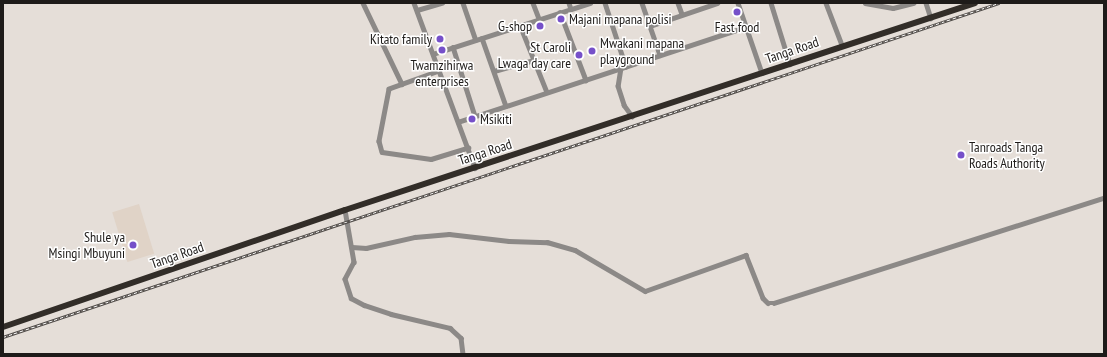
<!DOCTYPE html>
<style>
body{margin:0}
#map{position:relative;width:1107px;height:357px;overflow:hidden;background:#e5ded8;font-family:"PT Sans Narrow",sans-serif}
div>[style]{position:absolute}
.built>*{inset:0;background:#e0d3c7;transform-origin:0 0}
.minor>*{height:4.5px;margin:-2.25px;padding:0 2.25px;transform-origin:2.25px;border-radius:2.25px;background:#8c8987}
.highway>*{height:6px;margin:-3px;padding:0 3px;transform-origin:3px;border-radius:3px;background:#322d28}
.rail>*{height:2.5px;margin-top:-1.25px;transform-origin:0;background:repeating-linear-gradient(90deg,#fff 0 3px,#4e4a47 0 6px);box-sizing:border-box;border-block:1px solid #4e4a47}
.dots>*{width:11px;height:11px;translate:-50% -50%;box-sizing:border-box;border:2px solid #fff;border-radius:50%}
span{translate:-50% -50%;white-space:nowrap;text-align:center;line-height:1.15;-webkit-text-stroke:3px #fff;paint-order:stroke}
.poi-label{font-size:14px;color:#1e1b19}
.left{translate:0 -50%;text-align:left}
.right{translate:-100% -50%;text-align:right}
.street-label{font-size:14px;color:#1e1b19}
.frame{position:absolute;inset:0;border:4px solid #1e1b19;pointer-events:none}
</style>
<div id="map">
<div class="built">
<div style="left:139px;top:204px;width:52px;height:28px;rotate:73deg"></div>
</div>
<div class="minor">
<div style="left:363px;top:3px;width:90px;rotate:64.3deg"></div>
<div style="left:414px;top:3px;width:176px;rotate:69.7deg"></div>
<div style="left:463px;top:3px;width:39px;rotate:71deg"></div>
<div style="left:533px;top:3px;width:17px;rotate:69deg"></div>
<div style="left:569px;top:3px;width:6px;rotate:72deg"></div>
<div style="left:605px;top:3px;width:67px;rotate:71.8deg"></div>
<div style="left:642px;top:3px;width:55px;rotate:70.9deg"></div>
<div style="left:678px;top:3px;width:12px;rotate:70deg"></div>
<div style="left:738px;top:3px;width:74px;rotate:71.1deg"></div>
<div style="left:771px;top:3px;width:64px;rotate:72.7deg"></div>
<div style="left:826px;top:3px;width:45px;rotate:69.1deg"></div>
<div style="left:865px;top:3px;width:28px;rotate:10deg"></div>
<div style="left:893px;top:8px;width:21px;rotate:-14deg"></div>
<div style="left:926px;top:3px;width:16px;rotate:72deg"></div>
<div style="left:417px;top:10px;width:26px;rotate:-16deg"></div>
<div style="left:560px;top:12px;width:73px;rotate:69.1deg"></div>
<div style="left:520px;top:25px;width:72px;rotate:68.1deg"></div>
<div style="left:650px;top:26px;width:71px;rotate:-18.9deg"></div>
<div style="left:482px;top:38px;width:72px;rotate:70.6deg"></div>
<div style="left:453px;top:47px;width:72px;rotate:72.3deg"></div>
<div style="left:433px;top:54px;width:165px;rotate:-18deg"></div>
<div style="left:621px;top:68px;width:18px;rotate:99deg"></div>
<div style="left:618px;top:86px;width:20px;rotate:72deg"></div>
<div style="left:624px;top:105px;width:14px;rotate:54deg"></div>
<div style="left:439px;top:71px;width:53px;rotate:160.2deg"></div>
<div style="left:389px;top:89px;width:53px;rotate:100.9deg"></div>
<div style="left:379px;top:141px;width:11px;rotate:75deg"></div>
<div style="left:382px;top:152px;width:49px;rotate:8.1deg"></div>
<div style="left:431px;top:159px;width:39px;rotate:-17deg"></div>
<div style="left:494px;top:71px;width:41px;rotate:-15.4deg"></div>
<div style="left:458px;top:122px;width:302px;rotate:-18.3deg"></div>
<div style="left:345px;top:210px;width:53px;rotate:80.2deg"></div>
<div style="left:354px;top:262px;width:19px;rotate:118deg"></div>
<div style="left:345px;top:279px;width:20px;rotate:72deg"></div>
<div style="left:351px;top:298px;width:15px;rotate:28deg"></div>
<div style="left:364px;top:305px;width:28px;rotate:18deg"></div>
<div style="left:391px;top:314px;width:61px;rotate:13.3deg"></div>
<div style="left:450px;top:328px;width:15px;rotate:42deg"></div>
<div style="left:461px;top:338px;width:16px;rotate:83deg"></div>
<div style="left:352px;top:247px;width:14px;rotate:4deg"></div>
<div style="left:366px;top:248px;width:50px;rotate:-12.7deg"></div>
<div style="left:415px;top:237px;width:34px;rotate:-5deg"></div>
<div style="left:449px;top:234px;width:60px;rotate:6.7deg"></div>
<div style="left:509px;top:241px;width:38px;rotate:2deg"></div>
<div style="left:547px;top:242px;width:29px;rotate:16deg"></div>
<div style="left:575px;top:250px;width:81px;rotate:30.4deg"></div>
<div style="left:645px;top:291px;width:107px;rotate:-19.6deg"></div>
<div style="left:746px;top:255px;width:46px;rotate:68.4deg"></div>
<div style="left:763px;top:298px;width:7px;rotate:45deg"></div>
<div style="left:768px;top:303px;width:6px"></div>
<div style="left:774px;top:303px;width:346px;rotate:-17.7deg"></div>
</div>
<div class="highway">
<div style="left:3px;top:327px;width:361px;rotate:-18.9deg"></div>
<div style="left:345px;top:210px;width:663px;rotate:-18.19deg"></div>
</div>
<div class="rail">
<div style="left:3px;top:337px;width:1051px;rotate:-18.54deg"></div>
</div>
<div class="dots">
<div style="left:737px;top:12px;background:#7650c9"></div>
<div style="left:561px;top:19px;background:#7650c9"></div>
<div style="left:540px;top:26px;background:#7650c9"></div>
<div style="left:440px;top:39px;background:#7650c9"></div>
<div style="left:442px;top:50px;background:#7650c9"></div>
<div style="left:592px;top:51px;background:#7650c9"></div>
<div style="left:579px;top:55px;background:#7650c9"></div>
<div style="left:472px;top:119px;background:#7650c9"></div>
<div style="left:961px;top:155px;background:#7650c9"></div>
<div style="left:133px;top:245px;background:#7650c9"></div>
</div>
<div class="poi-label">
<span class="left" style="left:569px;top:19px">Majani mapana polisi</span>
<span class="right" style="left:532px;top:26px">G-shop</span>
<span style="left:737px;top:27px">Fast food</span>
<span class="right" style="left:432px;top:39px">Kitato family</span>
<span class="left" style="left:600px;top:51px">Mwakani mapana<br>playground</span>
<span class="right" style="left:571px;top:55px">St Caroli<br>Lwaga day care</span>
<span style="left:442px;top:73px">Twamzihirwa<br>enterprises</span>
<span class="left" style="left:480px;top:119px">Msikiti</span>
<span class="left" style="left:969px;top:155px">Tanroads Tanga<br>Roads Authority</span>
<span class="right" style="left:125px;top:245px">Shule ya<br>Msingi Mbuyuni</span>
</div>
<div class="street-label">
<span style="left:792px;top:50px;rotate:-19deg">Tanga Road</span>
<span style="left:485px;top:152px;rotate:-18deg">Tanga Road</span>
<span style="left:177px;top:255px;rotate:-19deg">Tanga Road</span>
</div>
<div class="frame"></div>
</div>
